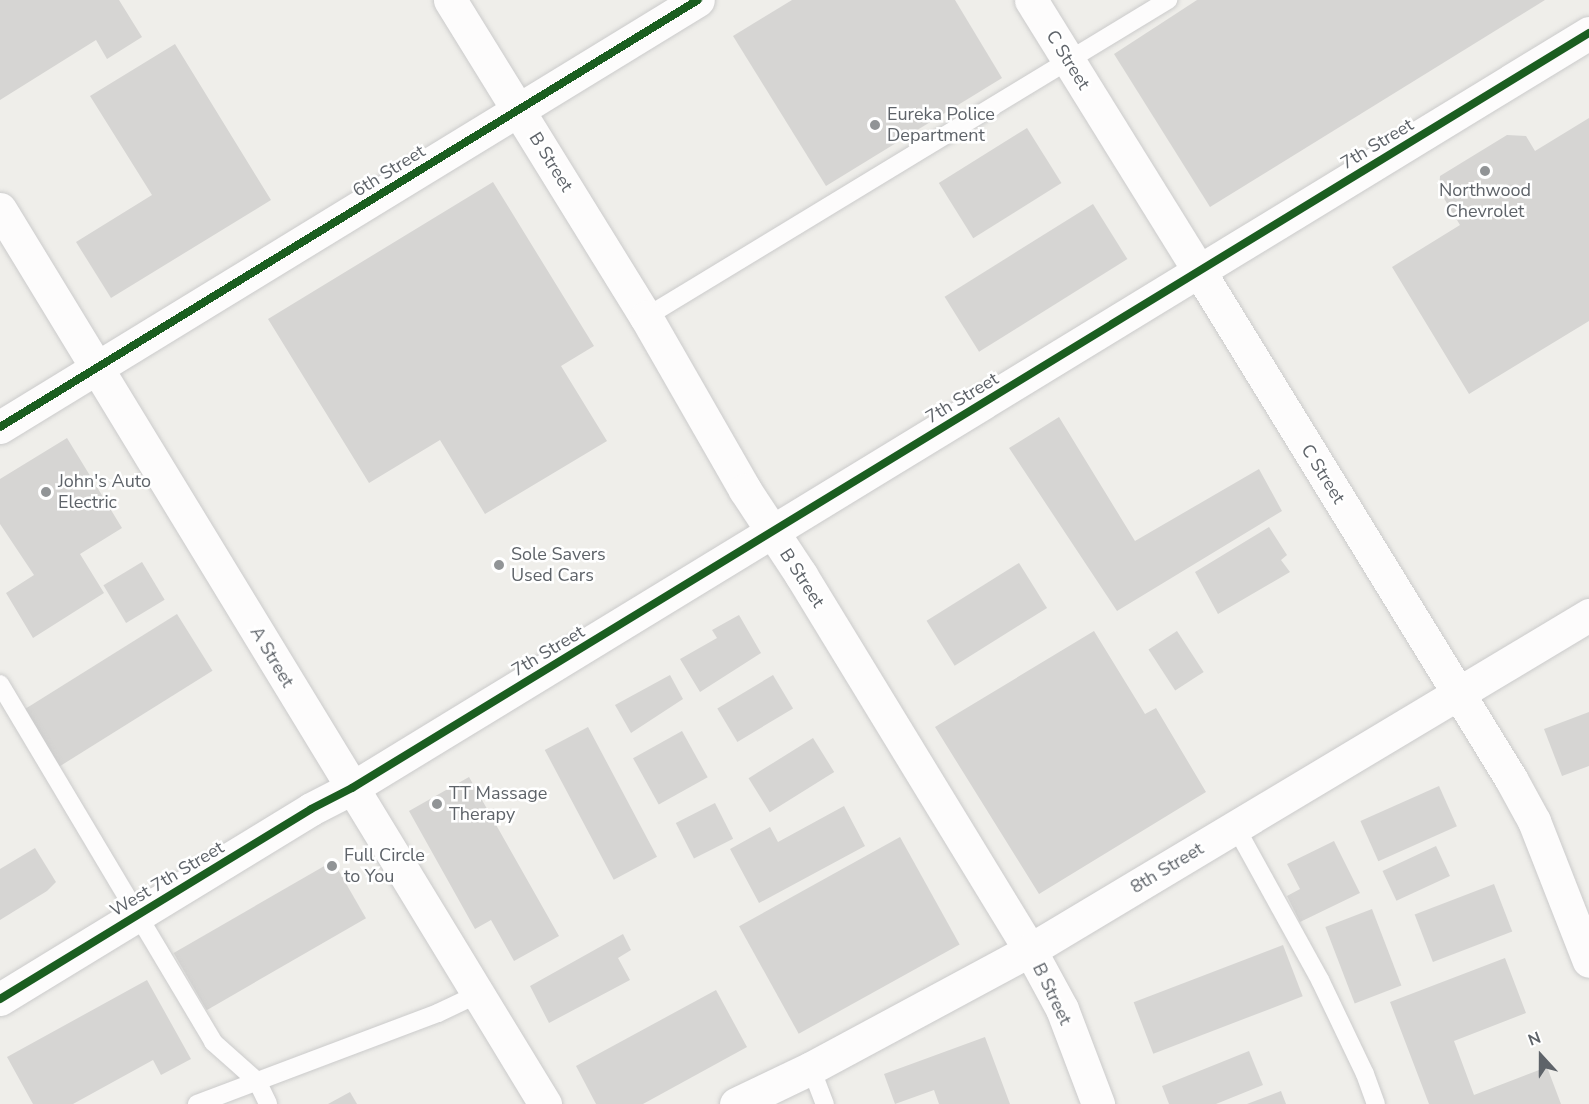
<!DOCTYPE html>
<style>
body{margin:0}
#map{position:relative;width:1589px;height:1104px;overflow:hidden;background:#efeeea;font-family:"Nunito Sans",sans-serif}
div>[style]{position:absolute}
.building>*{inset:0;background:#d6d5d3;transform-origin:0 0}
.roads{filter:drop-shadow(0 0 2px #cbcbcb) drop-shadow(0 0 2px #cbcbcb)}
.service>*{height:18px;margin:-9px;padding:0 9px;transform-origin:9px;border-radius:9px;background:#fdfcfc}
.minor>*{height:33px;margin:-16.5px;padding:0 16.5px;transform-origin:16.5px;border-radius:16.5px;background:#fdfcfc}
.tertiary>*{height:33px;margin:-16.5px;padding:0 16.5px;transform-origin:16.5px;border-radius:16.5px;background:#fdfcfc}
.cycleway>*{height:8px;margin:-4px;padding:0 4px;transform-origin:4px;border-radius:4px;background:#1b5e20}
.dots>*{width:16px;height:16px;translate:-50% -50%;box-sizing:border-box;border:3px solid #fff;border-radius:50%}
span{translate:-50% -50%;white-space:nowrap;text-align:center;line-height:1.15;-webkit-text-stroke:5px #fff;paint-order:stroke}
.street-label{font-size:18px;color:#5e6369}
.poi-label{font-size:18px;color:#5e6369}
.left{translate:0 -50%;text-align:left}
.north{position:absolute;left:1511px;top:1026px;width:60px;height:60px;-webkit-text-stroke:4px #fff;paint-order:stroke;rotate:339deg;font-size:16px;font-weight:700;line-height:24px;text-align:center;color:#5e6369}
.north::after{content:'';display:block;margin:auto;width:21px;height:27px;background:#5e6369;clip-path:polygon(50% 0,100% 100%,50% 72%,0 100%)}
</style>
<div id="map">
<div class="building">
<div style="clip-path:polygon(0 0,119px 0,142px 37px,107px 59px,96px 40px,0 100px)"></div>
<div style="clip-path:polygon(792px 0,955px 0,1002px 78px,826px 186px,733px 36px)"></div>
<div style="clip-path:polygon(1197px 0,1545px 0,1210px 207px,1114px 54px)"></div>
<div style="clip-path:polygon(175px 44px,271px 200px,111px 298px,76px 242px,152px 195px,90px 96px)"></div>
<div style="clip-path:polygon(1589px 118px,1589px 321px,1469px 394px,1392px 267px,1460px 225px,1439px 190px,1440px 176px,1507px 135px,1526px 136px,1535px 151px)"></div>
<div style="left:1027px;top:128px;width:65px;height:104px;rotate:58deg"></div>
<div style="clip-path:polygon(493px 182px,594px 346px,561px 366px,607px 441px,485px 514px,440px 440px,369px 483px,268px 319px)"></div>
<div style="left:1093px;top:204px;width:65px;height:175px;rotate:58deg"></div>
<div style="clip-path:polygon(1059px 417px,1135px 541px,1259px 469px,1282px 511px,1117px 611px,1009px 448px)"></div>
<div style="clip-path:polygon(67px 438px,122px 528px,80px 554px,104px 593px,33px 638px,6px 593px,34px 575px,0 524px,0 479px)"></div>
<div style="clip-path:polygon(1269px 527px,1287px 555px,1281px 560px,1290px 572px,1218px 614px,1195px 572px)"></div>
<div style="left:142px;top:562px;width:44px;height:45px;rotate:59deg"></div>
<div style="left:1019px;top:563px;width:53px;height:109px;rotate:58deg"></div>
<div style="left:177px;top:614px;width:67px;height:182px;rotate:58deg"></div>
<div style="clip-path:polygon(739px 615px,761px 653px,700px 692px,680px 659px,717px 638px,712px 630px)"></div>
<div style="clip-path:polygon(1094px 631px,1145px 714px,1156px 708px,1206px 792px,1039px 894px,935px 727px)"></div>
<div style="left:1177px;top:631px;width:49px;height:34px;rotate:57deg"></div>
<div style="clip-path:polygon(670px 675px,683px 699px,631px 733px,615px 705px)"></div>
<div style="left:773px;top:675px;width:39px;height:65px;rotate:59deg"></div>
<div style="clip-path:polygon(1589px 712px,1589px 766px,1562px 776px,1544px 729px)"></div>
<div style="left:588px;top:727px;width:147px;height:49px;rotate:62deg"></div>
<div style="left:682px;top:731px;width:53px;height:56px;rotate:61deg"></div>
<div style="left:813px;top:738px;width:40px;height:76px;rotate:58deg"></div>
<div style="clip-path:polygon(469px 777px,559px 936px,514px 961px,491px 920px,475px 929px,409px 811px)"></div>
<div style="left:1439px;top:786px;width:44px;height:86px;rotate:66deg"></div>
<div style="left:715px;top:803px;width:40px;height:44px;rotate:63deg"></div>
<div style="clip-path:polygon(844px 806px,865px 846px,759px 903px,730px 849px,770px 827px,778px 842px)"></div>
<div style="left:900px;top:837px;width:123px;height:184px;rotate:61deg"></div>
<div style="clip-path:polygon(1334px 841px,1360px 893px,1300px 922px,1287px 896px,1300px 889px,1287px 864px)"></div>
<div style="left:1436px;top:846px;width:33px;height:59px;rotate:65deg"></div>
<div style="clip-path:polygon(35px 848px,56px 882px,47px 891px,0 920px,0 869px)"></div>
<div style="left:333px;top:861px;width:66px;height:184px;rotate:60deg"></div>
<div style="left:1494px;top:884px;width:51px;height:85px;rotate:69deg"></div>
<div style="left:1372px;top:909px;width:82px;height:50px;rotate:69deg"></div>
<div style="clip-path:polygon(623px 934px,631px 950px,618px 958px,630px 980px,549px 1023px,530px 986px)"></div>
<div style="left:1283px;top:945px;width:55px;height:160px;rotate:69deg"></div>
<div style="clip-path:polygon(1505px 958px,1526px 1013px,1454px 1041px,1474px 1095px,1547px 1067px,1561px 1104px,1429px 1104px,1390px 1002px)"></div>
<div style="clip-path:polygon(147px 980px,191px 1059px,161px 1075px,153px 1060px,73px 1104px,33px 1104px,7px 1057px)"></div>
<div style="clip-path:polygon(716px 990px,747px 1047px,643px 1104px,596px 1104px,576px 1066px)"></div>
<div style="clip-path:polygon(985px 1037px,1010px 1104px,939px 1104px,934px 1090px,895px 1104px,884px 1074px)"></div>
<div style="clip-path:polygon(1249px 1051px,1263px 1085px,1216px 1104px,1169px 1104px,1162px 1086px)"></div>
<div style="clip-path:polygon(1281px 1091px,1286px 1104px,1247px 1104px)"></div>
<div style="clip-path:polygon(350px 1092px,357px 1104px,328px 1104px)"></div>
</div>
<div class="roads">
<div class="service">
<div style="left:646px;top:317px;width:611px;rotate:-31.27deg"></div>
<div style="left:0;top:684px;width:417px;rotate:59.2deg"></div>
<div style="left:213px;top:1042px;width:59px;rotate:41.6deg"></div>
<div style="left:257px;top:1081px;width:25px;rotate:64deg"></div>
<div style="left:1235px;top:826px;width:176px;rotate:61.1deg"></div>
<div style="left:1320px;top:980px;width:104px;rotate:64.4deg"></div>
<div style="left:1365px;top:1074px;width:32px;rotate:70deg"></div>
<div style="left:811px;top:1068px;width:39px;rotate:69deg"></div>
<div style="left:197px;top:1104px;width:258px;rotate:-20.7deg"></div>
<div style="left:438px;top:1013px;width:44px;rotate:-25.4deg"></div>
</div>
<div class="minor">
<div style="left:450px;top:0;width:373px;rotate:58.3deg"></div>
<div style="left:646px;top:317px;width:199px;rotate:60.2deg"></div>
<div style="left:745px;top:490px;width:102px;rotate:56.6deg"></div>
<div style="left:801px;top:575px;width:439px;rotate:58.6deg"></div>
<div style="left:1030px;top:950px;width:67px;rotate:61.5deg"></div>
<div style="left:1062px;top:1009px;width:102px;rotate:69.2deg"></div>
<div style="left:0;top:209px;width:1048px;rotate:58.66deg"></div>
<div style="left:1199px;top:271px;width:596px;rotate:58.44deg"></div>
<div style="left:1511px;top:779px;width:48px;rotate:61.3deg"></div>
<div style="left:1534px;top:821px;width:150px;rotate:68.6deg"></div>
<div style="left:736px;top:1104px;width:83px;rotate:-25.6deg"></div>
<div style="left:811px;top:1068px;width:249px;rotate:-28.3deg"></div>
<div style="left:1030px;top:950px;width:652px;rotate:-30.93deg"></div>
</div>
<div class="tertiary">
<div style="left:1031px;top:0;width:319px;rotate:58.2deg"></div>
<div style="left:0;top:427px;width:818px;rotate:-31.46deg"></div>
<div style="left:0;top:999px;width:364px;rotate:-31.4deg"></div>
<div style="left:311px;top:809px;width:46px;rotate:-27.1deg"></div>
<div style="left:352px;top:788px;width:1449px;rotate:-31.4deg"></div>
</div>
</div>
<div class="cycleway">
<div style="left:0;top:427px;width:818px;rotate:-31.46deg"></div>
<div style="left:0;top:999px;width:364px;rotate:-31.4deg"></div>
<div style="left:311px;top:809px;width:46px;rotate:-27.1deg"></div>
<div style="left:352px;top:788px;width:1449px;rotate:-31.4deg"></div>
</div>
<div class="dots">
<div style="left:875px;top:125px;background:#919496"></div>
<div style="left:1485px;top:171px;background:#919496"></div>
<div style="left:46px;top:492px;background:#919496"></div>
<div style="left:499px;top:565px;background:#919496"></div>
<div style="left:437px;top:804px;background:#919496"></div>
<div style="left:332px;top:866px;background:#919496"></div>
</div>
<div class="street-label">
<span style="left:1068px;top:60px;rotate:58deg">C Street</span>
<span style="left:1377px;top:144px;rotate:-31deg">7th Street</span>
<span style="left:551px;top:162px;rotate:58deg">B Street</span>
<span style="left:389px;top:171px;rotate:-32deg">6th Street</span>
<span style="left:962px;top:398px;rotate:-31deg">7th Street</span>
<span style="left:1323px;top:474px;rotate:58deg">C Street</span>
<span style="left:802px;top:578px;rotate:57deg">B Street</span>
<span style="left:548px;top:651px;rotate:-31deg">7th Street</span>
<span style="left:272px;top:657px;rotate:59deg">A Street</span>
<span style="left:1167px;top:868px;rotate:-31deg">8th Street</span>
<span style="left:167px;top:879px;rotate:-31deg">West 7th Street</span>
<span style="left:1052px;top:994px;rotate:64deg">B Street</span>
</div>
<div class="poi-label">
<span class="left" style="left:887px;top:125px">Eureka Police<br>Department</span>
<span style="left:1485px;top:201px">Northwood<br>Chevrolet</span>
<span class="left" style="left:58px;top:492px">John's Auto<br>Electric</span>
<span class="left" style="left:511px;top:565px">Sole Savers<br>Used Cars</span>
<span class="left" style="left:449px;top:804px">TT Massage<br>Therapy</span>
<span class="left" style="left:344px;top:866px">Full Circle<br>to You</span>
</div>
<div class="north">N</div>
</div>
